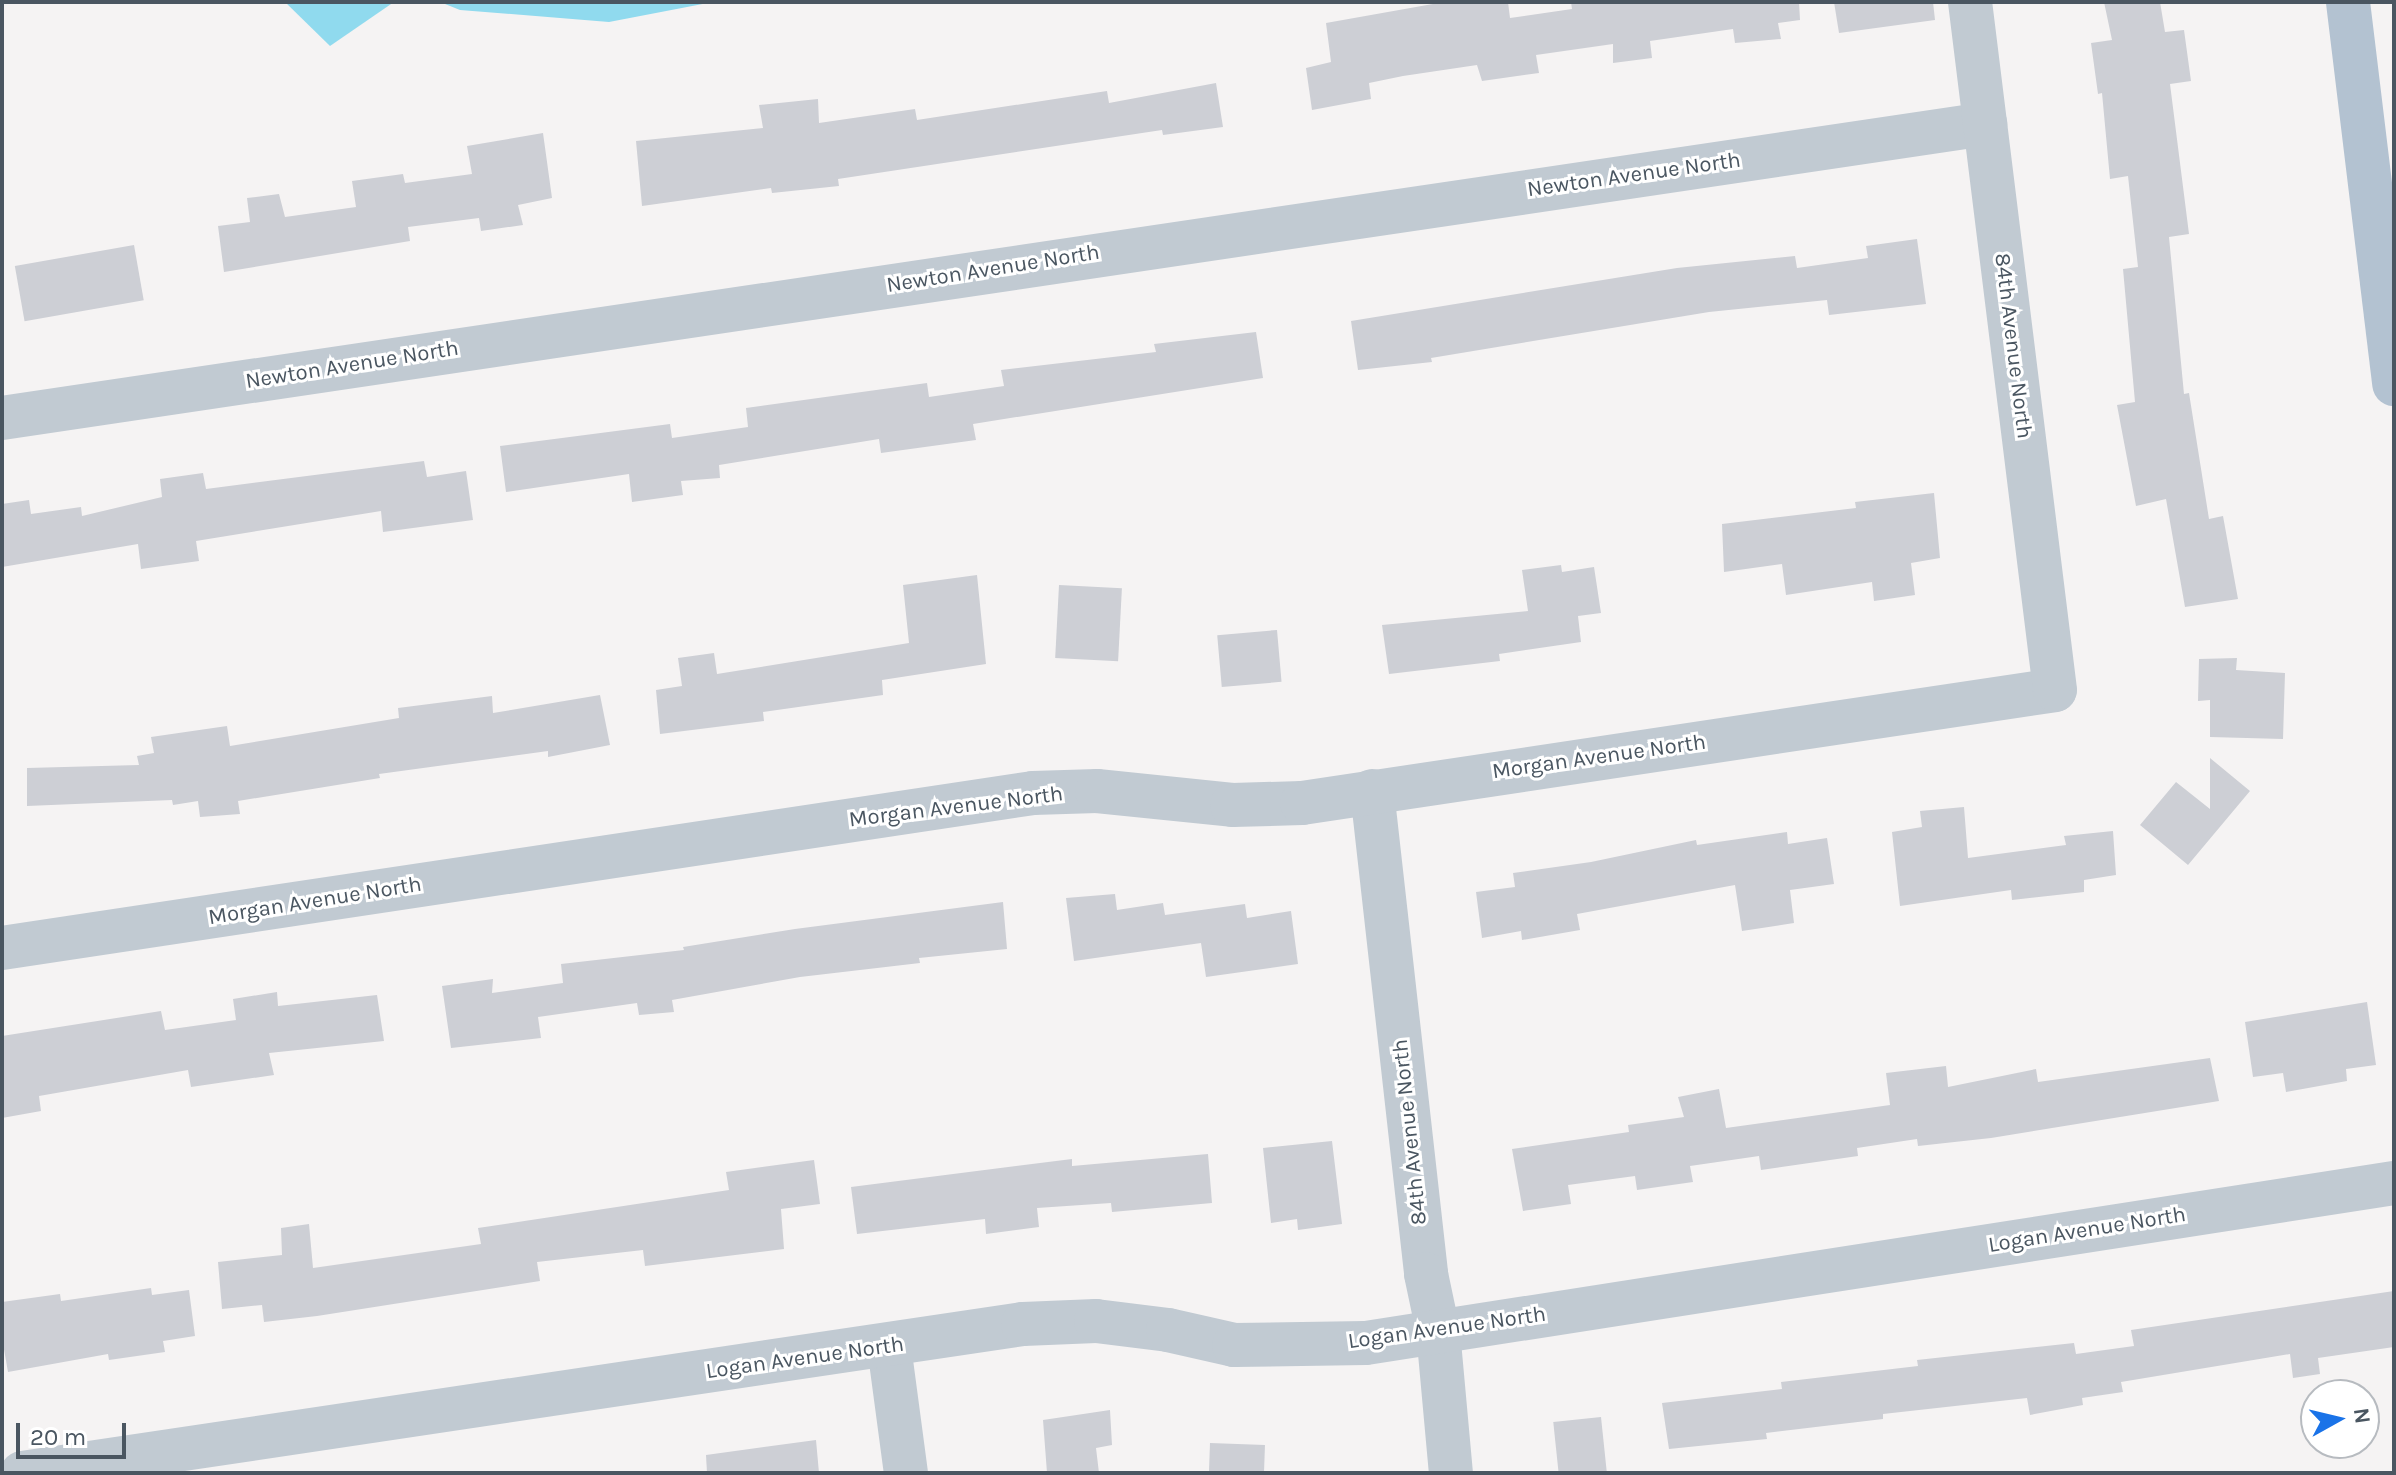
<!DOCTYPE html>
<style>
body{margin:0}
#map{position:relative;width:2396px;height:1475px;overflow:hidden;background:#f5f3f3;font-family:Karla,sans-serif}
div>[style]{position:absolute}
.water>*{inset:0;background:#90daee}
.building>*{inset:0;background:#cdcfd5;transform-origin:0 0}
.minor>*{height:44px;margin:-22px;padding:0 22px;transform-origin:22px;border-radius:22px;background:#c1cad2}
.major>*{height:44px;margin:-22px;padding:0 22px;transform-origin:22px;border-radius:22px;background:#b3c2d1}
span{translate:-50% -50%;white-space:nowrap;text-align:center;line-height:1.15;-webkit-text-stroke:6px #fff;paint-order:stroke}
.street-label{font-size:22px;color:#4a5661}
.frame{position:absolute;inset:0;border:4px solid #4a5661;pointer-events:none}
.north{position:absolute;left:2300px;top:1379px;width:80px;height:80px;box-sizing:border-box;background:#fff;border:2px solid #b7bbc0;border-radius:50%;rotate:82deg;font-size:22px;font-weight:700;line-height:32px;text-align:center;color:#4a5661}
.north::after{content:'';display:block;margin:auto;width:28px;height:36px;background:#1a73e8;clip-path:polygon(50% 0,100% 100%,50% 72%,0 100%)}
.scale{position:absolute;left:16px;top:1423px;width:110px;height:36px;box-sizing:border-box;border:4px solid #4a5661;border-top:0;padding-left:10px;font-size:24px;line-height:28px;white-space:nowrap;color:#4a5661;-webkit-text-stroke:6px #fff;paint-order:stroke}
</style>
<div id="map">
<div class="water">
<div style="clip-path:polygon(285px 2px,394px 2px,330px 46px)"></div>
<div style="clip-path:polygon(440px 2px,713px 2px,609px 22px,460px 10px)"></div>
</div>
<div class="building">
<div style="clip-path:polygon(1444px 2px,1508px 2px,1510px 18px,1572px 9px,1571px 2px,1799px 2px,1800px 20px,1778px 23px,1781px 39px,1735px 43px,1733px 29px,1650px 41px,1652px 58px,1613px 63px,1613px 44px,1536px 55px,1539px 73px,1482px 81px,1477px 65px,1403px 76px,1369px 83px,1371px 99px,1312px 110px,1306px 68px,1331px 62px,1326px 23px)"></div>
<div style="clip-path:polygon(1834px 2px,1933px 2px,1935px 20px,1839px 33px)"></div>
<div style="clip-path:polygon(2104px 2px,2160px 2px,2165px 32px,2184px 30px,2191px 81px,2170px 84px,2189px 234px,2169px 237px,2184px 394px,2189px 393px,2209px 519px,2223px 516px,2238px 599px,2185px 607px,2166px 499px,2136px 506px,2117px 405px,2135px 402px,2123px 269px,2138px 267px,2128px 176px,2110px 179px,2102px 93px,2098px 94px,2091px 43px,2112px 40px)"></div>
<div style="clip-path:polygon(1216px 83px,1223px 127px,1163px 135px,1162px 130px,838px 179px,839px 186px,772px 193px,771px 188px,642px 206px,636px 141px,763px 128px,759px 105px,818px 99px,819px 123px,915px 109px,917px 120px,1107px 91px,1109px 103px)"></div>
<div style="clip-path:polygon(543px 133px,552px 198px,518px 205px,523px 225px,481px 231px,479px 218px,408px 227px,410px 241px,224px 272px,218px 226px,250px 222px,247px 198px,279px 194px,285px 217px,356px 207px,352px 181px,403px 174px,405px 183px,472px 174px,467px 146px)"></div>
<div style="clip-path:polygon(1917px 239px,1926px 304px,1829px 315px,1827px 300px,1709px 312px,1431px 358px,1432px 362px,1358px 370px,1351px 321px,1677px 268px,1795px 256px,1797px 268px,1868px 258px,1866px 246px)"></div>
<div style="left:134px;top:245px;width:56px;height:121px;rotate:80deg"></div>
<div style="clip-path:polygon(1256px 332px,1263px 378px,973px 424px,976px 440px,881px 453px,879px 439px,719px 465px,720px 478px,681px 481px,683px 495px,632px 502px,629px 474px,506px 492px,500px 446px,670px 424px,672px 438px,748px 427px,746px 408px,927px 383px,929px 397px,1004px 386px,1001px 370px,1156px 352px,1154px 344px)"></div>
<div style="clip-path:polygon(424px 461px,427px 477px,466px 471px,473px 520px,383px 532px,381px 511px,196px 541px,199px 561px,141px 569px,138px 544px,2px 567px,2px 504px,29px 500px,31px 514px,81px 507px,82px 516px,162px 497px,160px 479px,203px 473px,206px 489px)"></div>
<div style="clip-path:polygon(1934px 493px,1940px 558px,1911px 563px,1915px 595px,1874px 601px,1872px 582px,1786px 595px,1782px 564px,1724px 572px,1722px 524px,1856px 508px,1855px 502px)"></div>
<div style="clip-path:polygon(1561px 565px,1562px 572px,1594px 567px,1601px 613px,1578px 616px,1581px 642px,1499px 654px,1500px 661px,1389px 674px,1382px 625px,1528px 611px,1522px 570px)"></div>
<div style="clip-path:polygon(977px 575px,986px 664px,882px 680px,883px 695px,763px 712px,764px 721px,660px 734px,656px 690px,682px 686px,678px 658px,714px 653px,717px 674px,909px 643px,903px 585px)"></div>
<div style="left:1059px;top:585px;width:63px;height:73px;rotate:3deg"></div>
<div style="left:1277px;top:630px;width:52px;height:60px;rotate:85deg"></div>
<div style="clip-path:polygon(2237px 658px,2236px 670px,2285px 673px,2283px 739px,2210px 737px,2210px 700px,2198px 701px,2199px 659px)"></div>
<div style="clip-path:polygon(600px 695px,610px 745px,548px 757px,548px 751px,379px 774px,380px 778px,238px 801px,240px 814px,200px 817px,198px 801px,173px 805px,172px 800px,27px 806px,27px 768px,139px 765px,137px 756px,154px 753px,151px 737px,227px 726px,230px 746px,399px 718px,398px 708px,492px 696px,493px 713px)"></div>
<div style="clip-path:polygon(2210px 758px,2250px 791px,2188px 865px,2140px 825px,2176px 782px,2210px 809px)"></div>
<div style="clip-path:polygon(1964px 807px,1968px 858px,2066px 845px,2064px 836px,2113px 831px,2116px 875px,2084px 880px,2084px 892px,2012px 900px,2011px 890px,1900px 906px,1892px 832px,1922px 827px,1920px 811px)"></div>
<div style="clip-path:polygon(1787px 832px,1788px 844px,1827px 838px,1834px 884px,1790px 890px,1794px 923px,1742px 931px,1735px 885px,1577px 914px,1580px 930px,1522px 940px,1521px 931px,1482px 938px,1476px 892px,1515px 887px,1513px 873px,1591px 862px,1696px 840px,1697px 845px)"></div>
<div style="clip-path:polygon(1115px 894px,1117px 910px,1163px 903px,1165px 915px,1245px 904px,1247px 918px,1291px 911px,1298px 964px,1206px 977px,1201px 943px,1074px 961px,1066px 898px)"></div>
<div style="clip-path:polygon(1003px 902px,1007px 949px,919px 958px,920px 963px,800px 977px,672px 1000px,674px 1012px,639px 1015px,637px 1003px,538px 1017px,541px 1038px,451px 1048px,442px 986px,493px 979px,492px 993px,563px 983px,561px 964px,684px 950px,683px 947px,795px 929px)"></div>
<div style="clip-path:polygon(277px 992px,278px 1006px,377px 995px,384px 1041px,269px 1053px,274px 1075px,191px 1087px,188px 1070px,39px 1096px,41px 1111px,2px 1118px,2px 1036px,161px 1011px,165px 1030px,236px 1020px,233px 999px)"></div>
<div style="clip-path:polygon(2367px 1002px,2376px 1065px,2346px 1069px,2347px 1081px,2286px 1092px,2283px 1073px,2253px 1077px,2245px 1022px)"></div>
<div style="clip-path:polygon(2210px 1058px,2219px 1101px,1991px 1138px,1918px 1146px,1917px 1139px,1857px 1148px,1858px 1156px,1761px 1170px,1759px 1156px,1690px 1166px,1693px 1182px,1637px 1190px,1635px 1176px,1568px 1185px,1571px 1204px,1523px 1211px,1512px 1149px,1629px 1132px,1628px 1125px,1684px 1117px,1678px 1097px,1719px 1089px,1726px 1128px,1890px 1105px,1886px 1073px,1946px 1066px,1948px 1087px,2036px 1069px,2038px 1082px)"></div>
<div style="clip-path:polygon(1332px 1141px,1342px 1224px,1298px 1230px,1297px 1219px,1271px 1223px,1263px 1148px)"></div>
<div style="clip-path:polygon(1208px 1154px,1212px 1203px,1112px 1212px,1111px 1203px,1037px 1208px,1039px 1227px,986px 1234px,985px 1219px,857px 1234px,851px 1187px,1072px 1159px,1072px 1166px)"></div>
<div style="clip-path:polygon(814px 1160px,820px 1204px,781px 1209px,784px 1249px,645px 1266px,643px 1250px,537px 1262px,540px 1281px,317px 1316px,264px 1322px,262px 1305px,222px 1309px,218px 1262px,282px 1255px,281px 1228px,309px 1224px,313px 1268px,481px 1244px,478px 1228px,729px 1190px,726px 1172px)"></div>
<div style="clip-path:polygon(151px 1288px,152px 1295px,189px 1290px,195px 1336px,163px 1341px,165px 1352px,109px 1360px,108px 1354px,8px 1372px,2px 1338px,2px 1302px,60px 1294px,61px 1301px)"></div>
<div style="clip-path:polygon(2394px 1291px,2394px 1347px,2318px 1358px,2320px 1374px,2293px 1378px,2290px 1354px,2121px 1382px,2123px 1392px,2082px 1398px,2083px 1405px,2030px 1415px,2027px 1398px,1883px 1414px,1883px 1419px,1766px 1433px,1767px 1439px,1669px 1449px,1662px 1403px,1782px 1389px,1781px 1382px,1918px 1366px,1917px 1360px,2074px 1343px,2076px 1354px,2134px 1346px,2131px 1330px)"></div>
<div style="clip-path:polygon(1110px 1410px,1112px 1445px,1096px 1448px,1099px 1473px,1047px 1473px,1043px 1420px)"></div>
<div style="left:1601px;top:1417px;width:56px;height:48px;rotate:84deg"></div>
<div style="clip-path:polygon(816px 1440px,819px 1473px,707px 1473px,706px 1455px)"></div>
<div style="left:1210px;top:1443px;width:55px;height:30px;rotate:2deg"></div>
</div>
<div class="minor">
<div style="left:2px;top:418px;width:2005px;rotate:-8.43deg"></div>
<div style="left:1372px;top:791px;width:486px;rotate:83.6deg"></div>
<div style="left:1426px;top:1274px;width:58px;rotate:78.1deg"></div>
<div style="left:1438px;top:1331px;width:143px;rotate:84.8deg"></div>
<div style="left:2px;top:948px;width:1043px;rotate:-8.55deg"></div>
<div style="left:1033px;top:793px;width:64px;rotate:-1.8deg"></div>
<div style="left:1097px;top:791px;width:136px;rotate:5.9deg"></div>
<div style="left:1232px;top:805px;width:70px;rotate:-1.6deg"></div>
<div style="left:1302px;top:803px;width:761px;rotate:-8.53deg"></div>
<div style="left:2055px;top:690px;width:693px;rotate:-97.04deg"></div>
<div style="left:889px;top:1346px;width:128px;rotate:82.4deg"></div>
<div style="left:22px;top:1473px;width:1012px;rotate:-8.47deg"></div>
<div style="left:1023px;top:1324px;width:73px;rotate:-2.4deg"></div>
<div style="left:1096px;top:1321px;width:73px;rotate:7.1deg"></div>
<div style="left:1168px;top:1330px;width:68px;rotate:12.8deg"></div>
<div style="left:1234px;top:1345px;width:132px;rotate:-0.9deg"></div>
<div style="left:1366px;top:1343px;width:1040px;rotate:-8.85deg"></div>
</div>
<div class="major">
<div style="left:2348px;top:2px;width:385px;rotate:83.1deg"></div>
</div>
<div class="street-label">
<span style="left:1634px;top:175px;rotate:-8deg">Newton Avenue North</span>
<span style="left:993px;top:269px;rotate:-9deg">Newton Avenue North</span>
<span style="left:2013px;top:346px;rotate:83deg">84th Avenue North</span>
<span style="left:352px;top:365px;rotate:-9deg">Newton Avenue North</span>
<span style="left:1599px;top:757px;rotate:-8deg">Morgan Avenue North</span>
<span style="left:956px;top:807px;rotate:-7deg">Morgan Avenue North</span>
<span style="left:315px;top:901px;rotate:-9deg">Morgan Avenue North</span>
<span style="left:1410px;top:1132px;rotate:-96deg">84th Avenue North</span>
<span style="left:2087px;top:1230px;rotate:-9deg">Logan Avenue North</span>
<span style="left:1447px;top:1328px;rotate:-8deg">Logan Avenue North</span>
<span style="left:805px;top:1358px;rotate:-8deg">Logan Avenue North</span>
</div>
<div class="frame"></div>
<div class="north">N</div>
<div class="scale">20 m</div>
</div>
